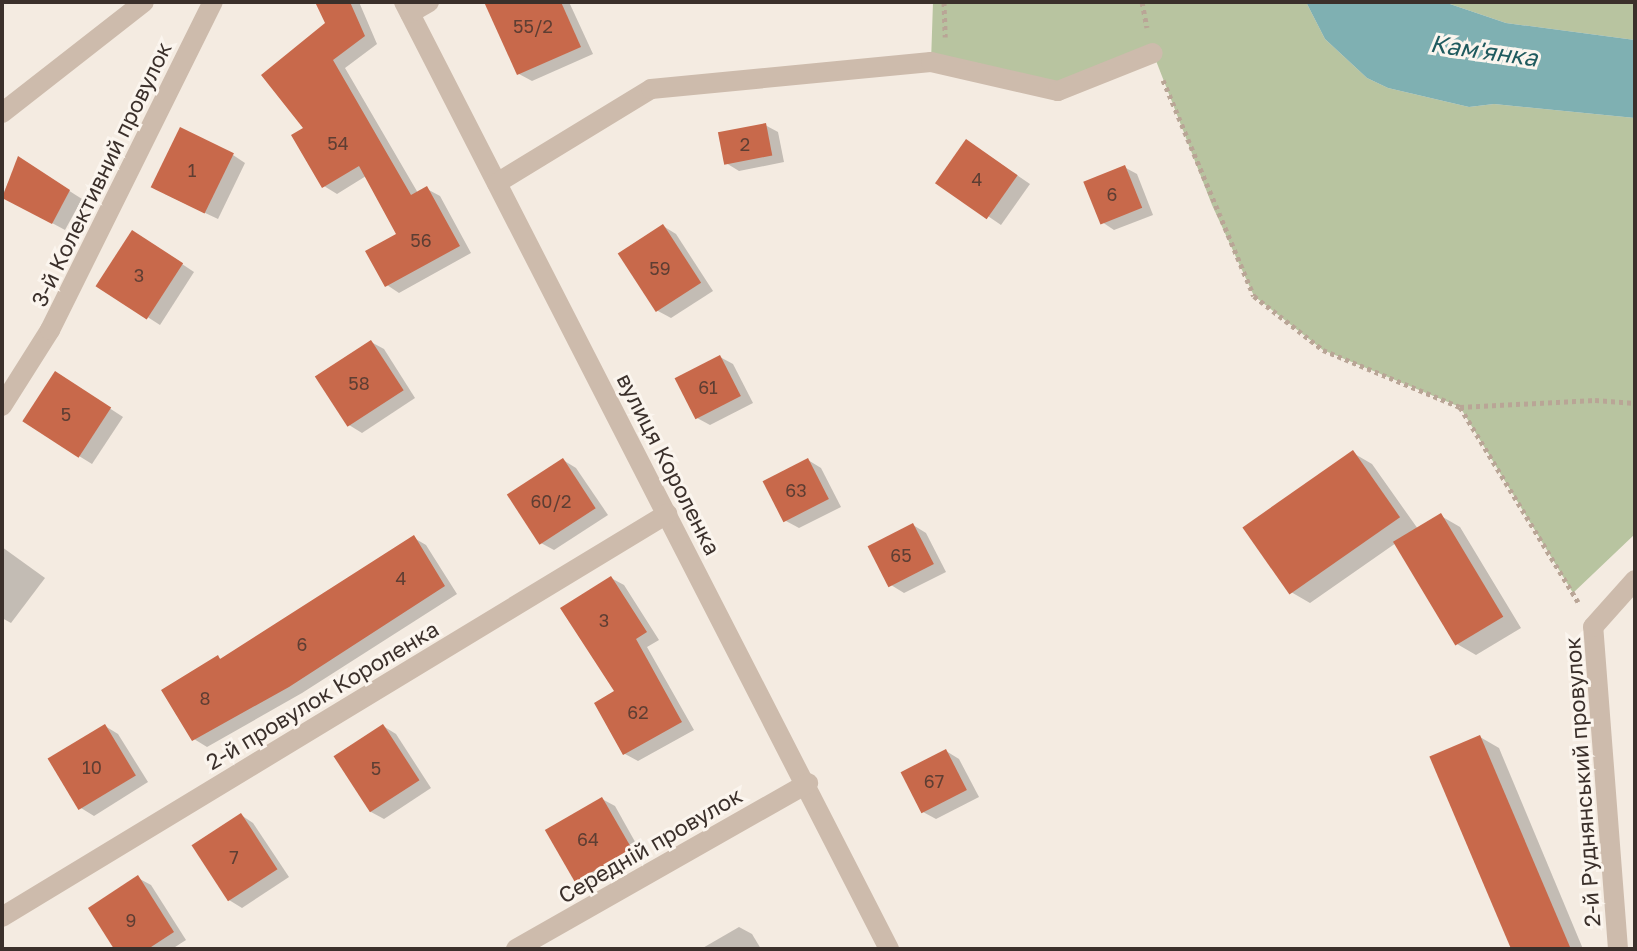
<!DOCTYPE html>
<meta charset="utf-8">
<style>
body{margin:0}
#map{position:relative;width:1637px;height:951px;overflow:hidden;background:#f4ebe1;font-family:"Golos Text",sans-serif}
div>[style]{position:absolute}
.green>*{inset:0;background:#b8c4a0}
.water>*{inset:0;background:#7fb0b2}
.shadow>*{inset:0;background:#0003}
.building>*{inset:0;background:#c8694b;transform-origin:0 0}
.path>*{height:5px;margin-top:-2.5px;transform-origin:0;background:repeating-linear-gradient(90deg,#b9a596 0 4px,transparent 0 8px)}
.minor>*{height:20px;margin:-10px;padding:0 10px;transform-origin:10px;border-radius:10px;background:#cdbbac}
span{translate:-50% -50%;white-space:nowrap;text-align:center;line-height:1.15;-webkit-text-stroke:6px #fbf5ee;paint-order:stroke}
.number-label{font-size:18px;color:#5e3e33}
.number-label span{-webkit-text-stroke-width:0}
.street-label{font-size:22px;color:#3b302b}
.water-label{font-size:24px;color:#1f5a5e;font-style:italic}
.frame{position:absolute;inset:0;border:4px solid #3b302b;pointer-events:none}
</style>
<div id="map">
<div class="green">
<div style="clip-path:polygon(933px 2px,1306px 2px,1325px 39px,1367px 78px,1388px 88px,1469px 107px,1494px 104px,1635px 118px,1635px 534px,1573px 593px,1460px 407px,1323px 350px,1254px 296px,1212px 205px,1153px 53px,1058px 91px,931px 62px)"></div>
<div style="clip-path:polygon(1444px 2px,1635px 2px,1635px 40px,1506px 23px)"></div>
</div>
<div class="water">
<div style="clip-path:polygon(1306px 2px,1444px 2px,1506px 23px,1635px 40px,1635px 118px,1494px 104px,1469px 107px,1388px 88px,1367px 78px,1325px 39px)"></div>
</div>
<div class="shadow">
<div style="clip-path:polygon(318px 2px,359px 2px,377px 44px,345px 68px,418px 193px,427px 189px,440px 196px,471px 253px,399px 293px,387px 285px,399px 235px,366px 176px,337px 194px,324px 186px,306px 129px,328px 23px)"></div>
<div style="clip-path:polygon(499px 2px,569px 2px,593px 54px,532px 81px,519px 74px)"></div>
<div style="clip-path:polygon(765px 125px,778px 132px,784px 162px,739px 171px,726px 163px)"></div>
<div style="clip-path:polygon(979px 149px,1030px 184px,1001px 225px,938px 182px)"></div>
<div style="clip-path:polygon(233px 155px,245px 163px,218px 219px,165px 194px)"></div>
<div style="clip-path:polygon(19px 159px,82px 199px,65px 230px,2px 196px)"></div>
<div style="clip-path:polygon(1124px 167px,1137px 174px,1153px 215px,1114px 230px,1102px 222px)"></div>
<div style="clip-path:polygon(663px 226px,676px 234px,713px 291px,671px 318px,658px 311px,621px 254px)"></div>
<div style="clip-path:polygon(146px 240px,194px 272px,160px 325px,99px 286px)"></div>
<div style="clip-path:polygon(371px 342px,384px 349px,415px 398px,362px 433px,349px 425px)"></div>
<div style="clip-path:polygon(720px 357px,733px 364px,753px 403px,710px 425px,697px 418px)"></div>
<div style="clip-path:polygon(68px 381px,123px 417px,92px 464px,79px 456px)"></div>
<div style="clip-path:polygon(1353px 453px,1372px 464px,1418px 529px,1441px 516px,1460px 527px,1521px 628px,1476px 655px,1457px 644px,1396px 543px,1310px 603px,1291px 592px)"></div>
<div style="clip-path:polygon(563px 460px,576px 468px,608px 515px,554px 550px,541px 543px)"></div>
<div style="clip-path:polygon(808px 460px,821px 468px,841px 507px,799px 528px,786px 521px)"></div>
<div style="clip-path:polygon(913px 525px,926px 533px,946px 572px,904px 593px,891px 585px)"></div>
<div style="clip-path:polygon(414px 538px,426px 545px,457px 594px,302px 693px,207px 747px,194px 739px,218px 657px,222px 660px)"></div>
<div style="clip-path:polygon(2px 547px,45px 578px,11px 623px,2px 618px)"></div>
<div style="clip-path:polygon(611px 578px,624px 585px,659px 640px,647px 647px,694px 730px,638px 761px,625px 754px)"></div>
<div style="clip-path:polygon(105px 726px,118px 734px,148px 782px,94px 816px,81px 808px)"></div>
<div style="clip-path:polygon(383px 726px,396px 734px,431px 788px,384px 819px,371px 812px)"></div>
<div style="clip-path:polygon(1480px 737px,1499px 748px,1583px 949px,1512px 949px)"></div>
<div style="clip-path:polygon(946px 751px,959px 759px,979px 797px,936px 819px,923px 812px)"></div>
<div style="clip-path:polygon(602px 799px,615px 806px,643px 856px,587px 888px,574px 880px)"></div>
<div style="clip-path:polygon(241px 815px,253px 823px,289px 877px,242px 908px,229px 900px)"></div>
<div style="clip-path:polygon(138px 878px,151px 885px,186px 940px,172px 949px,117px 949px)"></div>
<div style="clip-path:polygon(739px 927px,752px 934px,761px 949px,701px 949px)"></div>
</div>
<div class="building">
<div style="clip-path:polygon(315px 2px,350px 2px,365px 36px,333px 60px,411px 195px,427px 186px,460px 246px,385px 287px,365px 251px,396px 234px,359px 166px,322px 188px,291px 135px,303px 128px,261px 75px,325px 23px)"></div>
<div style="clip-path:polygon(484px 2px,561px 2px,581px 47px,517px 75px)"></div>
<div style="left:766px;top:123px;width:33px;height:49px;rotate:79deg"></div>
<div style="left:180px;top:127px;width:60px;height:67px;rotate:26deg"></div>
<div style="left:966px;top:139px;width:63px;height:54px;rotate:35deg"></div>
<div style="clip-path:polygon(18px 156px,70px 190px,52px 224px,2px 198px)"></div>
<div style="left:1125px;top:165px;width:46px;height:45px;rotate:68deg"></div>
<div style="left:663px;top:224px;width:70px;height:54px;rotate:57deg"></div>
<div style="left:132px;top:230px;width:61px;height:67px;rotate:33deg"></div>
<div style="left:371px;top:340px;width:60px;height:67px;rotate:57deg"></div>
<div style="left:720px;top:355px;width:46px;height:51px;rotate:63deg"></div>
<div style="left:55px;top:371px;width:67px;height:60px;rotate:33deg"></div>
<div style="left:1353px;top:450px;width:82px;height:135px;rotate:55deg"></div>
<div style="left:563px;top:458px;width:60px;height:67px;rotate:57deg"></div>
<div style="left:808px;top:458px;width:46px;height:51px;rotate:63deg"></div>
<div style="left:1441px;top:513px;width:121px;height:56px;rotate:59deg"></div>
<div style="left:913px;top:523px;width:46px;height:51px;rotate:63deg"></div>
<div style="clip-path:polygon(414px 535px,445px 586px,289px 687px,192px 741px,161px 690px,218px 655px,220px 659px)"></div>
<div style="clip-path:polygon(611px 576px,647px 632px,636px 639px,682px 722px,623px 755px,594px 703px,614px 691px,560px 608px)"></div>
<div style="left:105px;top:724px;width:60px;height:67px;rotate:59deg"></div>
<div style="left:383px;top:724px;width:67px;height:59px;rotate:57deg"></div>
<div style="left:1480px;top:735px;width:232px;height:55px;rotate:67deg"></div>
<div style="left:946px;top:749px;width:46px;height:51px;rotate:63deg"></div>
<div style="left:602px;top:797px;width:60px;height:66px;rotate:60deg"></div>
<div style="left:241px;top:813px;width:67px;height:59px;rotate:57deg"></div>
<div style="clip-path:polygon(138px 875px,174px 932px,148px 949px,114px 949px,88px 908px)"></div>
</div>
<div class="path">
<div style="left:944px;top:2px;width:35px;rotate:88deg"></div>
<div style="left:1142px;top:2px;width:26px;rotate:79deg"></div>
<div style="left:1163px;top:80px;width:234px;rotate:67.2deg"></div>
<div style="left:1254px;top:296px;width:88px;rotate:38deg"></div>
<div style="left:1323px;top:350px;width:148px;rotate:22.6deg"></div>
<div style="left:1460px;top:407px;width:228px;rotate:58.8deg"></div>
<div style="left:1460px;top:407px;width:135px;rotate:-3deg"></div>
<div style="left:1595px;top:400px;width:40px;rotate:4.3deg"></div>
</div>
<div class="minor">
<div style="left:404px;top:2px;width:1064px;rotate:62.88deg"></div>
<div style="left:410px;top:13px;width:22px;rotate:-30deg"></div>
<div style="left:2px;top:113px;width:180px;rotate:-38deg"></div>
<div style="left:497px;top:183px;width:180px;rotate:-31.4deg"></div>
<div style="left:651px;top:89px;width:281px;rotate:-5.5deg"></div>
<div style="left:931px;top:62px;width:130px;rotate:12.9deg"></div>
<div style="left:1058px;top:91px;width:102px;rotate:-21.8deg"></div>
<div style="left:2px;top:406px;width:90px;rotate:-57.7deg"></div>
<div style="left:50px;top:330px;width:366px;rotate:-63.6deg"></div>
<div style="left:2px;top:917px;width:778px;rotate:-31.22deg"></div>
<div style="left:516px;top:949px;width:336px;rotate:-29.6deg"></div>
<div style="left:1618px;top:949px;width:323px;rotate:-94.4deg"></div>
<div style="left:1593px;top:627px;width:63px;rotate:-48.2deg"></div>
</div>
<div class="number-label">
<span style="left:533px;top:26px">55/2</span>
<span style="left:338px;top:143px">54</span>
<span style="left:745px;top:144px">2</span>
<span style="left:192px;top:170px">1</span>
<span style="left:977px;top:179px">4</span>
<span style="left:1112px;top:194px">6</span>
<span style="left:421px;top:240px">56</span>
<span style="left:660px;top:268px">59</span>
<span style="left:139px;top:275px">3</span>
<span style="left:359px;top:383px">58</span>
<span style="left:708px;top:387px">61</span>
<span style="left:66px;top:414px">5</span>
<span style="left:796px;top:490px">63</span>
<span style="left:551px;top:501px">60/2</span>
<span style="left:901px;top:555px">65</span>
<span style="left:401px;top:578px">4</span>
<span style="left:604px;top:620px">3</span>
<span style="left:302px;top:644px">6</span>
<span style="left:205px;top:698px">8</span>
<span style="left:638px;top:712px">62</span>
<span style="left:92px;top:767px">10</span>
<span style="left:376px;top:768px">5</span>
<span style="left:934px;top:781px">67</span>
<span style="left:588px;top:839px">64</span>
<span style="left:234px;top:857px">7</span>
<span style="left:131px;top:920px">9</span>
</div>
<div class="street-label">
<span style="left:101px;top:174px;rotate:-64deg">3-й Колективний провулок</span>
<span style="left:669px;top:464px;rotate:63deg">вулиця Короленка</span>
<span style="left:322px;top:695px;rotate:-31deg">2-й провулок Короленка</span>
<span style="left:1582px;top:782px;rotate:-94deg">2-й Руднянський провулок</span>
<span style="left:650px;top:845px;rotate:-30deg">Середній провулок</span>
</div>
<div class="water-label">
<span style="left:1484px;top:50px;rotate:8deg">Кам'янка</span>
</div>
<div class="frame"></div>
</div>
